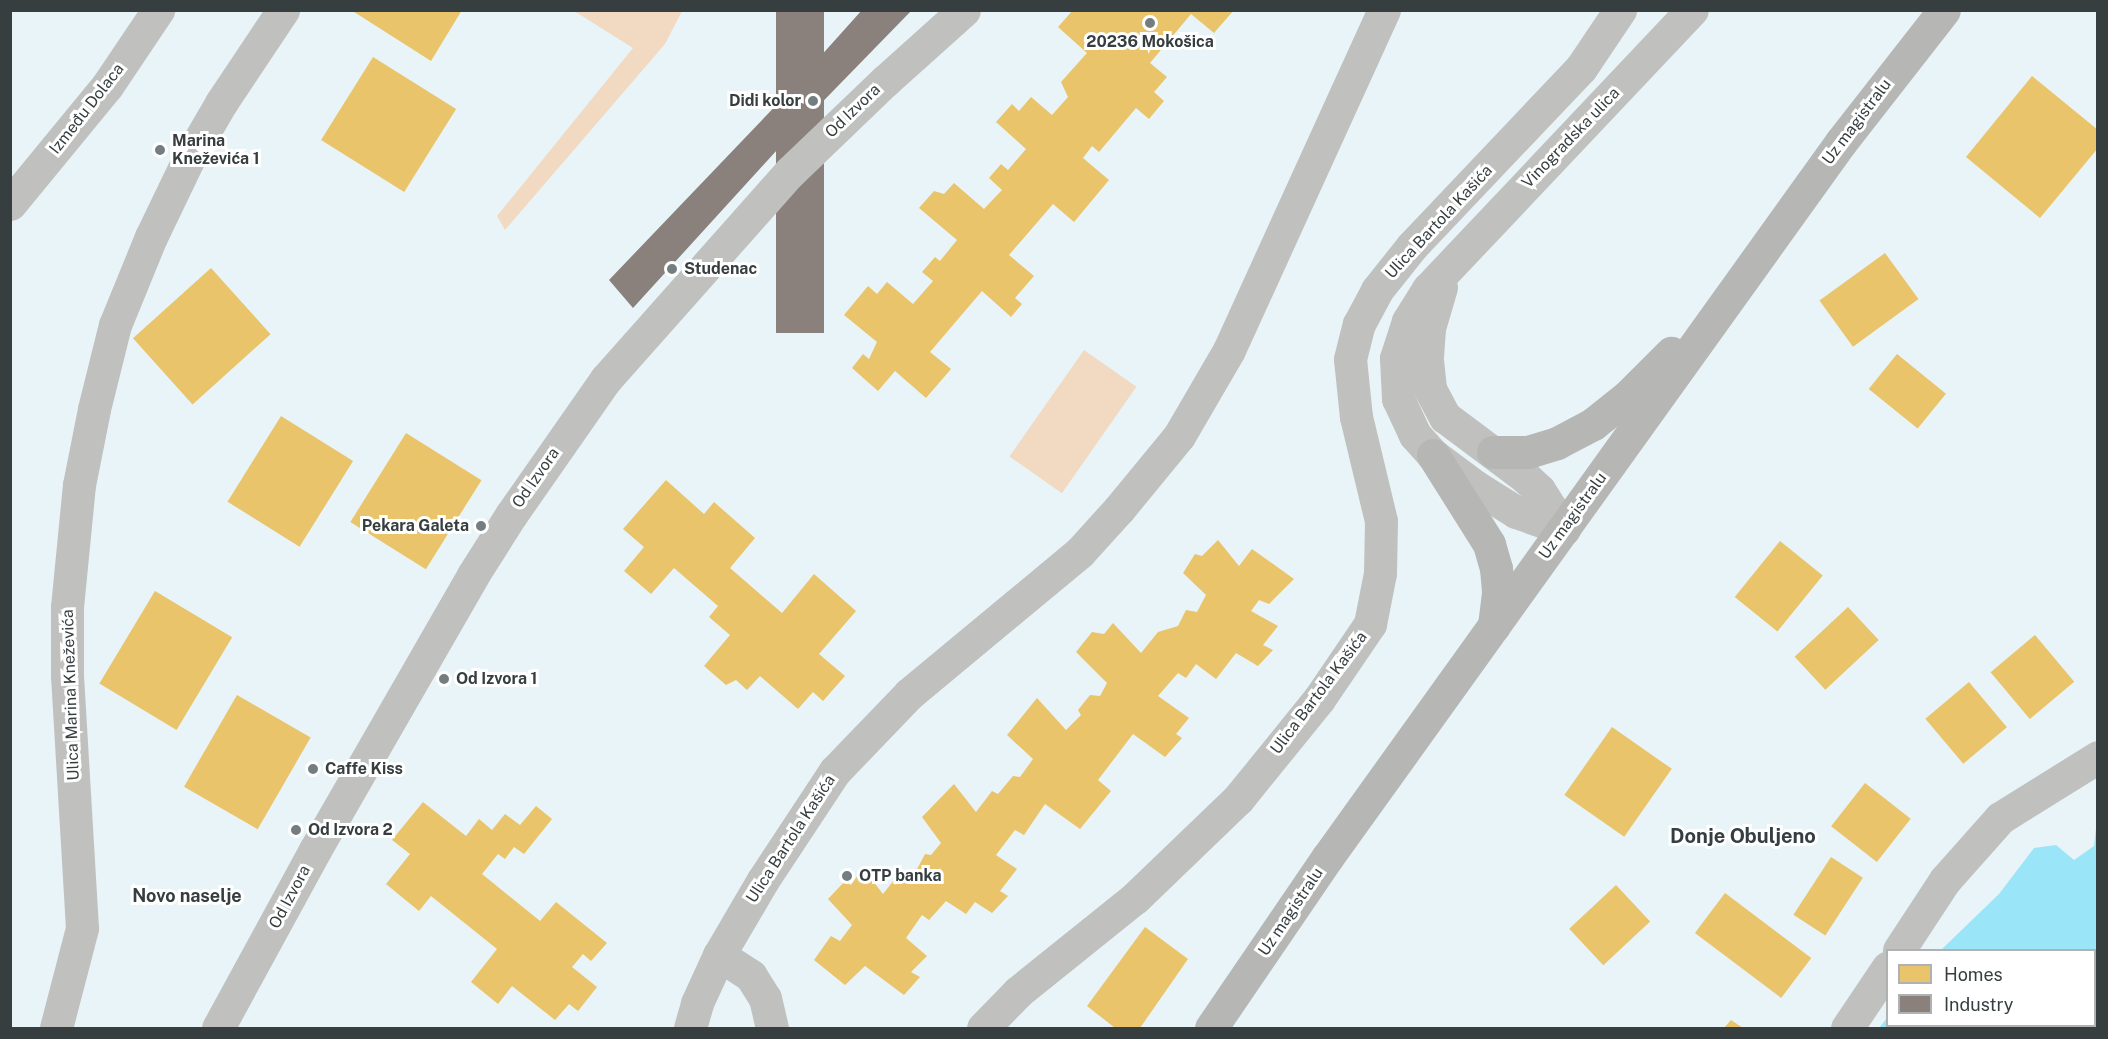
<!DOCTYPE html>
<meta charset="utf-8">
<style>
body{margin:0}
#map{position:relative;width:2108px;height:1039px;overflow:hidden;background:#e8f4f7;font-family:"Public Sans",sans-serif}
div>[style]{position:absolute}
.green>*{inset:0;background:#f1dac1;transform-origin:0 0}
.water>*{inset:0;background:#9be5f8}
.homes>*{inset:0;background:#e9c46a;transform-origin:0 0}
.industry>*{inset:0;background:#8a817c;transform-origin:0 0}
.minor>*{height:33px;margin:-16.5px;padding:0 16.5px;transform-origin:16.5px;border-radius:16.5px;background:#c0c0bf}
.secondary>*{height:33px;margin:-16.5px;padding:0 16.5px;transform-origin:16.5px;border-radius:16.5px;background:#b6b6b5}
.dots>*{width:16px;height:16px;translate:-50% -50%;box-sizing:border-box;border:3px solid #fff;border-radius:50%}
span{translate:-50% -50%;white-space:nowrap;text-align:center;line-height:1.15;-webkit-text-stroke:6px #fff;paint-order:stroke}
.poi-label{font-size:16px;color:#363e40;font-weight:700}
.right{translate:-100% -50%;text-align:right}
.left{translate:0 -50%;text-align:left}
.street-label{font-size:16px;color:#363e40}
.neighbourhood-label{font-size:18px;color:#363e40;font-weight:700}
.quarter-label{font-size:20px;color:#363e40;font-weight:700}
.frame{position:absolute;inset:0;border:12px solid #363e40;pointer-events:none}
.legend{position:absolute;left:1886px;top:949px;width:210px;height:78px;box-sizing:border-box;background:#fff;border:2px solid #afb2b3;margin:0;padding:8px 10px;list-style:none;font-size:18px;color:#363e40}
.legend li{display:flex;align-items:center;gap:12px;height:30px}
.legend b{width:30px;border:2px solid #afb2b3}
</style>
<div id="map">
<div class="green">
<div style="clip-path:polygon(574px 11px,682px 11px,665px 44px,505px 230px,497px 216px,633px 48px)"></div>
<div style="left:1084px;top:350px;width:64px;height:130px;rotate:35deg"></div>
</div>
<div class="water">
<div style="clip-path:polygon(2097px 819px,2097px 1028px,1879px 1028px,1887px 1018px,1888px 1026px,2094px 1026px,2094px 950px,1941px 950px,1999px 894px,2034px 848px,2056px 845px,2074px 860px,2094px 846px)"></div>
</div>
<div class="homes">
<div style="clip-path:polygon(351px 10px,462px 10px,431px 61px)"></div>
<div style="clip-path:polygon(1073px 10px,1234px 10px,1214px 33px,1191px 14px,1150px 63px,1167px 77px,1154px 92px,1164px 101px,1149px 119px,1136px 108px,1099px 152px,1092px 146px,1083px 158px,1109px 180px,1074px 222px,1053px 204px,1009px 255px,1034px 276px,1015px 298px,1022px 304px,1011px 317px,982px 291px,930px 352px,951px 369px,926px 398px,895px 371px,878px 391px,852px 368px,863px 354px,869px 359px,877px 342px,844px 315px,868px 286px,877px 294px,887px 282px,913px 304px,933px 281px,922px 272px,935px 257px,940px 261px,957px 240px,919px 208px,934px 191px,944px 194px,954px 183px,984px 209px,1002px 190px,989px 178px,1001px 164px,1008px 170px,1026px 149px,996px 122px,1012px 104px,1019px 111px,1031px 97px,1052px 115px,1068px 97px,1061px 82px,1087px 53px,1058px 27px)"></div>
<div style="left:373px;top:57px;width:98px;height:98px;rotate:32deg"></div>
<div style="clip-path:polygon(2032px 76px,2098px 130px,2098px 148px,2040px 218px,1966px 157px)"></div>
<div style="left:1885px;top:253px;width:57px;height:81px;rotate:54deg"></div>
<div style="left:211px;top:268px;width:89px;height:105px;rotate:48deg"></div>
<div style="left:1897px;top:354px;width:63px;height:45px;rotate:39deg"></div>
<div style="left:281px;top:416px;width:85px;height:101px;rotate:32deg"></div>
<div style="left:406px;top:433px;width:89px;height:105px;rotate:32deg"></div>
<div style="clip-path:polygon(666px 480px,704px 514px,714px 502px,755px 538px,730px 568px,782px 613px,814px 574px,856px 611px,819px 654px,845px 676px,823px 701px,813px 692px,798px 709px,760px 676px,747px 690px,736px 680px,726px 685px,704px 666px,730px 635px,709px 617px,718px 606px,674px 568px,651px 594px,624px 571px,644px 547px,623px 529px)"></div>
<div style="clip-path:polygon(1218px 540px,1239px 566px,1252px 549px,1294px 579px,1269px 604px,1259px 600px,1251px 611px,1278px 626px,1263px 645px,1273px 650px,1258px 666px,1236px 653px,1216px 679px,1196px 664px,1186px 678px,1178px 673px,1158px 696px,1189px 718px,1176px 734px,1182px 738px,1165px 757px,1133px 734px,1098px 780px,1111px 791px,1080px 829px,1045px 804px,1024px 835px,1015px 830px,996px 855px,1017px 869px,1000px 891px,1008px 896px,992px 913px,975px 902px,966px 914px,946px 901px,929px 920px,922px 915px,906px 938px,927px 956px,911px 972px,920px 977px,904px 995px,865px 966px,845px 985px,814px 960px,831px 936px,840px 941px,852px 925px,828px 899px,845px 881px,851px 885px,863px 868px,883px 894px,898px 875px,915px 873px,925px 854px,931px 855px,941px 843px,922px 817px,954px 784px,976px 812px,992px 791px,998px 794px,1013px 776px,1020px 777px,1033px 759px,1007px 735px,1037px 698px,1066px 730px,1081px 715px,1078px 710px,1090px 695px,1100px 696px,1107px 683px,1076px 652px,1092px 632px,1104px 634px,1113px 623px,1141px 653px,1158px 632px,1178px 626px,1186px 610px,1197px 612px,1206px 595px,1183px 573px,1195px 554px,1202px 556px)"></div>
<div style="left:1780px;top:541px;width:55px;height:72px;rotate:39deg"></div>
<div style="left:155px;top:591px;width:90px;height:108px;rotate:31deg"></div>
<div style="left:1848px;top:607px;width:45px;height:73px;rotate:47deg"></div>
<div style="left:2035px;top:635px;width:61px;height:58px;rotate:50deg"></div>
<div style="left:1969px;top:682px;width:59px;height:57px;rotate:50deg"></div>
<div style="left:237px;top:695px;width:85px;height:106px;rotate:30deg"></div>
<div style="left:1612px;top:727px;width:73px;height:83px;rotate:35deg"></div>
<div style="left:1865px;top:783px;width:58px;height:55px;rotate:38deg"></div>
<div style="clip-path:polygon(423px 802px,466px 836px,479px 819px,492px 830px,505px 814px,520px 825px,536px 806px,552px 819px,524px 854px,514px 847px,505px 859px,498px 854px,482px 874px,540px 921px,556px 902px,607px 943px,591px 961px,583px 954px,572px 967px,597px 987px,578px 1011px,569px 1004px,555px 1020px,512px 986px,498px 1004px,471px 982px,497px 949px,431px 896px,419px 911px,386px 884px,410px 854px,392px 840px)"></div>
<div style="left:1831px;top:857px;width:38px;height:69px;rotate:33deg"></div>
<div style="left:1616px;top:885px;width:50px;height:64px;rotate:47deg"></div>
<div style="left:1725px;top:893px;width:108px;height:50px;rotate:37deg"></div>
<div style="clip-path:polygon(1145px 927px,1188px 959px,1140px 1028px,1115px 1028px,1087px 1006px)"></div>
<div style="clip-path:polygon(1731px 1020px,1743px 1028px,1724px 1028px)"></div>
</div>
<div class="industry">
<div style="left:776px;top:10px;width:48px;height:323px"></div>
<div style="clip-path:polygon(862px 10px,912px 10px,797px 128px,633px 308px,609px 280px,784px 97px)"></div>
</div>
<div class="minor">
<div style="left:10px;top:204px;width:153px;rotate:-50.6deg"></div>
<div style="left:107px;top:86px;width:92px;rotate:-56.1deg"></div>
<div style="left:1441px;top:287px;width:43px;rotate:106.3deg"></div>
<div style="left:1429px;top:328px;width:32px;rotate:94deg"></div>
<div style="left:1427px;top:360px;width:29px;rotate:84deg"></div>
<div style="left:1430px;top:389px;width:32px;rotate:62deg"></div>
<div style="left:1445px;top:417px;width:99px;rotate:36.8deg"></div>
<div style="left:1524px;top:476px;width:21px;rotate:43deg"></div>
<div style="left:1539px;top:490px;width:46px;rotate:57.3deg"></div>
<div style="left:1564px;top:529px;width:51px;rotate:-160.5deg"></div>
<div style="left:1516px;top:512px;width:47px;rotate:-148deg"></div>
<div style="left:1476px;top:487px;width:54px;rotate:-143.3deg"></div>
<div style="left:1433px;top:455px;width:27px;rotate:-132deg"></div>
<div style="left:1415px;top:435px;width:40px;rotate:-115deg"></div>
<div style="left:1398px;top:399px;width:41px;rotate:-92.8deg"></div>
<div style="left:1396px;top:358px;width:39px;rotate:-72deg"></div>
<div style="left:1408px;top:321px;width:38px;rotate:-58deg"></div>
<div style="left:1428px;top:289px;width:384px;rotate:-46.6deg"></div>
<div style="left:1899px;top:950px;width:84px;rotate:-56.7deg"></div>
<div style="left:1945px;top:880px;width:83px;rotate:-48.4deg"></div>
<div style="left:2000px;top:818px;width:115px;rotate:-31.9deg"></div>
<div style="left:719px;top:955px;width:38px;rotate:33deg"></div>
<div style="left:751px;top:976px;width:26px;rotate:58deg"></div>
<div style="left:765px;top:998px;width:31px;rotate:77deg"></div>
<div style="left:56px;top:1028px;width:103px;rotate:-75.4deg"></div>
<div style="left:82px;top:928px;width:252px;rotate:-93.4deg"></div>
<div style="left:67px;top:676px;width:69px;rotate:-90deg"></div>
<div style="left:67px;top:607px;width:123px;rotate:-84.4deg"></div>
<div style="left:79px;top:485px;width:77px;rotate:-78.8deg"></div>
<div style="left:94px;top:409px;width:87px;rotate:-76deg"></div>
<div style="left:115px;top:325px;width:95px;rotate:-67.8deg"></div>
<div style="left:151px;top:237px;width:88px;rotate:-64.3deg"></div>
<div style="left:189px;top:158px;width:64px;rotate:-59.8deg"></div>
<div style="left:221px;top:103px;width:112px;rotate:-56.3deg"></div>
<div style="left:218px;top:1028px;width:203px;rotate:-61.4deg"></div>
<div style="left:315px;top:850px;width:317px;rotate:-60.1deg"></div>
<div style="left:473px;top:575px;width:71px;rotate:-57.7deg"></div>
<div style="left:511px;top:515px;width:166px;rotate:-55.1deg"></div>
<div style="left:606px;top:379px;width:277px;rotate:-48.4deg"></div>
<div style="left:790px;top:172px;width:132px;rotate:-43.8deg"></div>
<div style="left:885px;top:81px;width:106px;rotate:-41.9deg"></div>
<div style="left:690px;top:1028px;width:26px;rotate:-74deg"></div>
<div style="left:697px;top:1003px;width:53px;rotate:-65.4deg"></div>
<div style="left:719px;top:955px;width:87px;rotate:-59.6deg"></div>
<div style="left:763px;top:880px;width:131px;rotate:-56.6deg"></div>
<div style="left:835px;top:771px;width:107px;rotate:-46.1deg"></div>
<div style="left:909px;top:694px;width:222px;rotate:-39.7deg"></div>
<div style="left:1080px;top:552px;width:58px;rotate:-47.8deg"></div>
<div style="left:1119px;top:509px;width:94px;rotate:-50.6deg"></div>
<div style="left:1179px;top:436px;width:99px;rotate:-59.8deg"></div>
<div style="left:1229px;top:350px;width:374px;rotate:-65.5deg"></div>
<div style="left:983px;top:1028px;width:50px;rotate:-45.8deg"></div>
<div style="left:1018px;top:992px;width:150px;rotate:-38.8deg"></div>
<div style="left:1135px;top:898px;width:143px;rotate:-43.9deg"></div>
<div style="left:1238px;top:799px;width:129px;rotate:-51deg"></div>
<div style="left:1319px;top:699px;width:91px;rotate:-55.8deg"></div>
<div style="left:1370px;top:624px;width:52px;rotate:-78.9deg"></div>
<div style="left:1380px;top:573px;width:52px;rotate:-88.9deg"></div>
<div style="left:1381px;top:521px;width:107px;rotate:-103.5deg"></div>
<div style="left:1356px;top:417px;width:58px;rotate:-95.9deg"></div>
<div style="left:1350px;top:359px;width:36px;rotate:-76deg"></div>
<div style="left:1359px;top:324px;width:38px;rotate:-62deg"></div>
<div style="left:1377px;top:290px;width:56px;rotate:-51.5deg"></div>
<div style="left:1412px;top:246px;width:245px;rotate:-46.5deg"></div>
<div style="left:1581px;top:68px;width:70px;rotate:-56.1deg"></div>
<div style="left:1847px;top:1028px;width:73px;rotate:-56.1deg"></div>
</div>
<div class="secondary">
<div style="left:1493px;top:452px;width:35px"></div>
<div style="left:1528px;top:452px;width:30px;rotate:-17deg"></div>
<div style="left:1557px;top:443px;width:41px;rotate:-27.8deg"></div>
<div style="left:1593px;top:424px;width:45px;rotate:-38.7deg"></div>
<div style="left:1628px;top:396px;width:61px;rotate:-45deg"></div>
<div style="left:1433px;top:455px;width:105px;rotate:57.8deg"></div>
<div style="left:1489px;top:544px;width:25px;rotate:74deg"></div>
<div style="left:1496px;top:568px;width:25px;rotate:85deg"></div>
<div style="left:1498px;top:593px;width:33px;rotate:97deg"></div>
<div style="left:1211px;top:1028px;width:206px;rotate:-55.7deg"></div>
<div style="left:1327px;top:858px;width:881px;rotate:-54.33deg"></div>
<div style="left:1841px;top:142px;width:167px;rotate:-52deg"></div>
</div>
<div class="dots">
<div style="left:1150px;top:23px;background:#747e80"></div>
<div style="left:813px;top:101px;background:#747e80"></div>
<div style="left:160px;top:150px;background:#747e80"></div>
<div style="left:672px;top:269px;background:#747e80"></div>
<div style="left:481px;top:526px;background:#747e80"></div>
<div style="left:444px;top:679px;background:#747e80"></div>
<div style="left:313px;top:769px;background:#747e80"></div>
<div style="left:296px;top:830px;background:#747e80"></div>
<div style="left:847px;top:876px;background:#747e80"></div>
</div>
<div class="poi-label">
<span style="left:1150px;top:42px">20236 Mokošica</span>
<span class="right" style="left:801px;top:101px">Didi kolor</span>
<span class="left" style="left:172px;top:150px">Marina<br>Kneževića 1</span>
<span class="left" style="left:684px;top:269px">Studenac</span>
<span class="right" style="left:469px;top:526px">Pekara Galeta</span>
<span class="left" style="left:456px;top:679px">Od Izvora 1</span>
<span class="left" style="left:325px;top:769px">Caffe Kiss</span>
<span class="left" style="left:308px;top:830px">Od Izvora 2</span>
<span class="left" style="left:859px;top:876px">OTP banka</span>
</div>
<div class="street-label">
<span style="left:87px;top:109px;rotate:-52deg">Između Dolaca</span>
<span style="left:853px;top:111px;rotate:-44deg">Od Izvora</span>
<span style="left:1857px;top:122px;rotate:-53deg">Uz magistralu</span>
<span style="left:1571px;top:138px;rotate:-46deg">Vinogradska ulica</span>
<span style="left:1439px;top:222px;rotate:-47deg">Ulica Bartola Kašića</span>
<span style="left:536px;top:478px;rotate:-55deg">Od Izvora</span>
<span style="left:1573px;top:516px;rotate:-54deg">Uz magistralu</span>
<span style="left:1319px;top:693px;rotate:-53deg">Ulica Bartola Kašića</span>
<span style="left:71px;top:695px;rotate:-92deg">Ulica Marina Kneževića</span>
<span style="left:791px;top:839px;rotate:-57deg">Ulica Bartola Kašića</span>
<span style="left:290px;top:897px;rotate:-62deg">Od Izvora</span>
<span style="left:1291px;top:912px;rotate:-56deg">Uz magistralu</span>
</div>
<div class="neighbourhood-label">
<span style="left:187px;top:896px">Novo naselje</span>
</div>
<div class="quarter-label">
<span style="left:1743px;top:836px">Donje Obuljeno</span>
</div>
<div class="frame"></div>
<ul class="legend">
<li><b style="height:16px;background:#e9c46a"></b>Homes</li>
<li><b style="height:16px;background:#8a817c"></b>Industry</li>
</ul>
</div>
